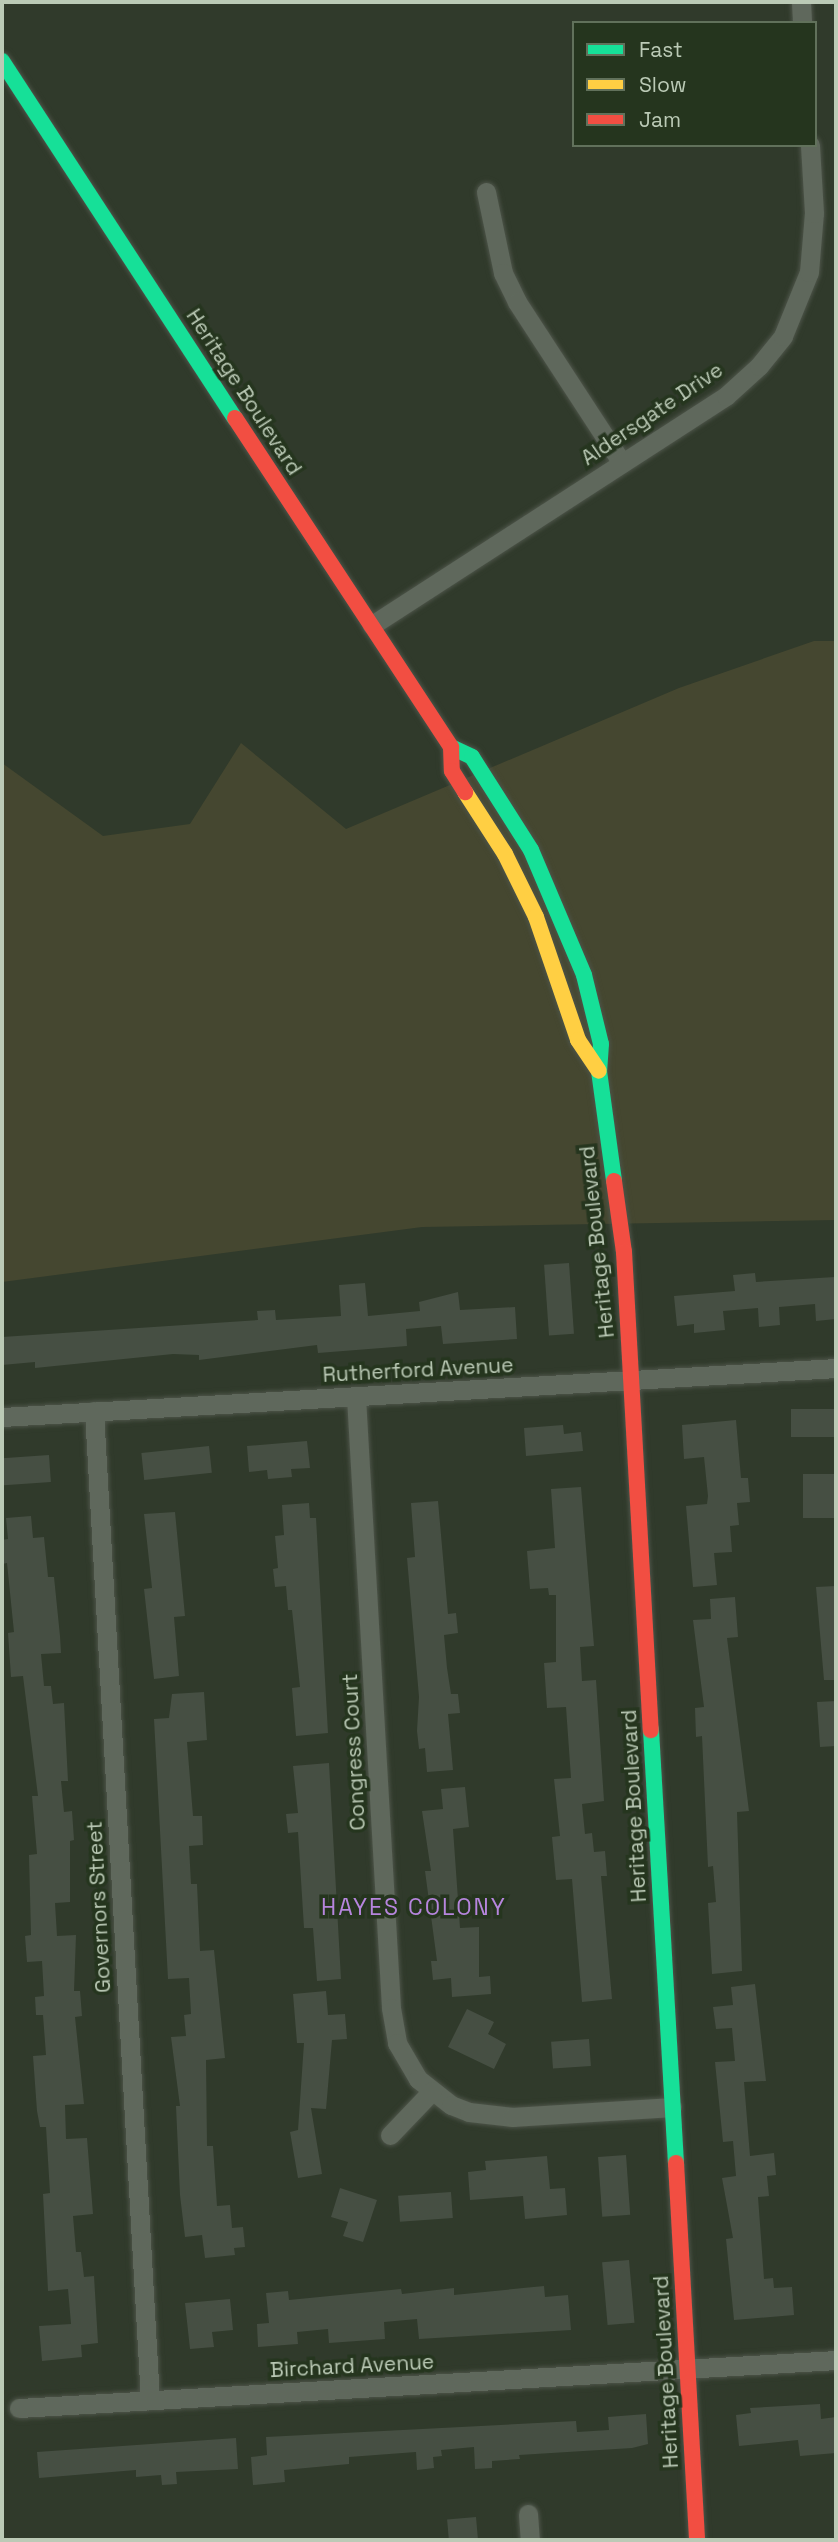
<!DOCTYPE html>
<style>
body{margin:0}
#map{position:relative;width:838px;height:2542px;overflow:hidden;background:#303a2b;font-family:"Space Grotesk",sans-serif}
div>[style]{position:absolute}
.green>*{inset:0;background:#454730}
.building>*{inset:0;background:#464f43;transform-origin:0 0}
.roads{filter:drop-shadow(0 0 2px #4d5449) drop-shadow(0 0 2px #4d5449)}
.street>*{height:19px;margin:-9.5px;padding:0 9.5px;transform-origin:9.5px;border-radius:9.5px;background:#5f685c}
.fast>*{height:16px;margin:-8px;padding:0 8px;transform-origin:8px;border-radius:8px;background:#16e098}
.slow>*{height:16px;margin:-8px;padding:0 8px;transform-origin:8px;border-radius:8px;background:#ffcf43}
.jam>*{height:16px;margin:-8px;padding:0 8px;transform-origin:8px;border-radius:8px;background:#f24e42}
span{translate:-50% -50%;white-space:nowrap;text-align:center;line-height:1.15;-webkit-text-stroke:7px #25351e;paint-order:stroke}
.street-label{font-size:21px;color:#bbcab6}
.neighbourhood-label{font-size:23px;color:#b685dd;letter-spacing:2px}
.frame{position:absolute;inset:0;border:4px solid #bbcab6;pointer-events:none}
.legend{position:absolute;left:572px;top:21px;width:245px;height:126px;box-sizing:border-box;background:#25351e;border:2px solid #61715b;margin:0;padding:9px 12px;list-style:none;font-size:21px;color:#bbcab6}
.legend li{display:flex;align-items:center;gap:14px;height:35px}
.legend b{width:35px;border:2px solid #61715b}
</style>
<div id="map">
<div class="green">
<div style="clip-path:polygon(814px 641px,836px 641px,836px 1220px,422px 1227px,2px 1282px,2px 763px,103px 836px,190px 824px,241px 743px,346px 829px,679px 688px)"></div>
</div>
<div class="building">
<div style="left:569px;top:1263px;width:71px;height:25px;rotate:86deg"></div>
<div style="clip-path:polygon(755px 1273px,756px 1282px,835px 1277px,836px 1319px,816px 1321px,815px 1304px,779px 1307px,780px 1325px,759px 1327px,758px 1308px,723px 1311px,725px 1330px,694px 1333px,694px 1324px,677px 1326px,674px 1296px,735px 1291px,733px 1275px)"></div>
<div style="clip-path:polygon(365px 1283px,368px 1316px,420px 1311px,419px 1302px,458px 1292px,460px 1310px,515px 1307px,517px 1339px,443px 1344px,441px 1326px,406px 1329px,407px 1346px,318px 1353px,317px 1345px,199px 1360px,199px 1355px,173px 1354px,35px 1368px,35px 1362px,2px 1365px,2px 1337px,258px 1320px,257px 1311px,275px 1310px,276px 1320px,341px 1316px,339px 1285px)"></div>
<div style="left:836px;top:1409px;width:28px;height:45px;rotate:90deg"></div>
<div style="clip-path:polygon(736px 1420px,741px 1478px,748px 1478px,750px 1502px,737px 1503px,739px 1525px,730px 1526px,732px 1552px,714px 1553px,717px 1585px,693px 1587px,686px 1506px,707px 1504px,708px 1496px,704px 1457px,684px 1459px,682px 1425px)"></div>
<div style="clip-path:polygon(563px 1425px,564px 1434px,581px 1432px,583px 1451px,526px 1456px,524px 1428px)"></div>
<div style="clip-path:polygon(307px 1441px,310px 1468px,291px 1469px,292px 1477px,268px 1479px,267px 1470px,249px 1472px,247px 1446px)"></div>
<div style="left:209px;top:1446px;width:27px;height:68px;rotate:84deg"></div>
<div style="left:49px;top:1455px;width:27px;height:47px;rotate:86deg"></div>
<div style="left:836px;top:1474px;width:44px;height:33px;rotate:90deg"></div>
<div style="clip-path:polygon(581px 1487px,594px 1646px,580px 1647px,582px 1681px,596px 1680px,604px 1801px,582px 1804px,585px 1834px,592px 1833px,594px 1852px,605px 1851px,607px 1876px,601px 1876px,612px 1999px,582px 2002px,572px 1879px,556px 1880px,552px 1837px,560px 1836px,554px 1779px,571px 1778px,566px 1707px,547px 1708px,544px 1663px,556px 1662px,556px 1595px,549px 1595px,548px 1588px,530px 1589px,527px 1551px,555px 1548px,551px 1489px)"></div>
<div style="clip-path:polygon(438px 1501px,448px 1614px,456px 1613px,458px 1633px,444px 1635px,447px 1668px,451px 1694px,458px 1694px,460px 1713px,448px 1714px,453px 1770px,427px 1772px,425px 1748px,419px 1749px,417px 1731px,419px 1697px,407px 1558px,415px 1557px,411px 1503px)"></div>
<div style="clip-path:polygon(309px 1503px,310px 1518px,316px 1518px,328px 1733px,296px 1736px,292px 1688px,300px 1687px,292px 1610px,288px 1610px,286px 1586px,275px 1587px,273px 1569px,278px 1568px,275px 1536px,284px 1535px,282px 1505px)"></div>
<div style="clip-path:polygon(175px 1512px,185px 1616px,174px 1617px,179px 1676px,154px 1679px,144px 1589px,152px 1588px,144px 1514px)"></div>
<div style="clip-path:polygon(31px 1516px,33px 1538px,44px 1537px,48px 1577px,54px 1577px,60px 1636px,61px 1653px,41px 1654px,44px 1686px,51px 1686px,53px 1704px,64px 1703px,68px 1781px,61px 1781px,64px 1812px,72px 1811px,74px 1840px,70px 1841px,70px 1902px,55px 1903px,57px 1936px,76px 1935px,74px 1991px,80px 1991px,82px 2016px,75px 2017px,84px 2104px,65px 2105px,66px 2139px,87px 2138px,93px 2214px,73px 2216px,76px 2252px,81px 2252px,84px 2277px,94px 2276px,98px 2343px,81px 2345px,82px 2357px,42px 2361px,39px 2326px,71px 2324px,68px 2289px,48px 2291px,43px 2194px,50px 2193px,46px 2127px,40px 2127px,37px 2111px,33px 2056px,46px 2055px,43px 2015px,36px 2015px,35px 1997px,44px 1996px,42px 1961px,27px 1962px,25px 1936px,31px 1935px,29px 1855px,37px 1854px,32px 1796px,38px 1796px,23px 1676px,11px 1677px,8px 1633px,14px 1632px,7px 1563px,2px 1564px,2px 1540px,8px 1539px,6px 1518px)"></div>
<div style="clip-path:polygon(836px 1586px,836px 1680px,824px 1680px,816px 1587px)"></div>
<div style="clip-path:polygon(735px 1597px,738px 1637px,727px 1638px,749px 1811px,737px 1812px,742px 1971px,712px 1974px,708px 1903px,716px 1902px,713px 1866px,708px 1867px,702px 1736px,696px 1737px,695px 1708px,704px 1707px,693px 1620px,711px 1619px,710px 1599px)"></div>
<div style="clip-path:polygon(204px 1692px,207px 1740px,187px 1742px,193px 1816px,202px 1816px,203px 1845px,189px 1846px,191px 1884px,197px 1884px,200px 1951px,214px 1950px,225px 2058px,206px 2060px,207px 2146px,213px 2146px,217px 2206px,230px 2205px,232px 2228px,243px 2227px,245px 2247px,234px 2248px,235px 2255px,205px 2258px,202px 2235px,185px 2237px,180px 2195px,176px 2106px,180px 2106px,171px 2037px,186px 2036px,184px 2015px,191px 2014px,189px 1978px,168px 1979px,154px 1719px,169px 1718px,172px 1694px)"></div>
<div style="clip-path:polygon(836px 1701px,836px 1746px,820px 1747px,817px 1702px)"></div>
<div style="clip-path:polygon(329px 1763px,341px 1979px,317px 1981px,313px 1928px,304px 1928px,298px 1832px,288px 1833px,286px 1814px,298px 1813px,293px 1766px)"></div>
<div style="clip-path:polygon(465px 1787px,469px 1827px,453px 1829px,460px 1928px,479px 1927px,479px 1977px,490px 1976px,491px 1994px,452px 1997px,451px 1978px,433px 1980px,431px 1961px,437px 1961px,425px 1871px,431px 1871px,422px 1811px,443px 1809px,441px 1789px)"></div>
<div style="clip-path:polygon(755px 1984px,766px 2081px,744px 2082px,750px 2156px,774px 2153px,776px 2175px,767px 2176px,769px 2196px,758px 2197px,764px 2279px,773px 2278px,774px 2288px,792px 2287px,794px 2315px,734px 2320px,726px 2239px,733px 2238px,722px 2178px,736px 2176px,733px 2141px,723px 2142px,715px 2062px,735px 2061px,732px 2028px,716px 2029px,713px 2007px,733px 2005px,731px 1987px)"></div>
<div style="clip-path:polygon(326px 1991px,328px 2015px,345px 2014px,347px 2039px,332px 2040px,326px 2109px,311px 2108px,322px 2174px,298px 2178px,290px 2132px,298px 2130px,304px 2043px,297px 2043px,293px 1994px)"></div>
<div style="clip-path:polygon(467px 2009px,494px 2022px,488px 2034px,506px 2044px,494px 2069px,448px 2047px)"></div>
<div style="left:589px;top:2039px;width:27px;height:38px;rotate:86deg"></div>
<div style="left:626px;top:2155px;width:60px;height:28px;rotate:86deg"></div>
<div style="clip-path:polygon(547px 2156px,550px 2189px,565px 2188px,567px 2215px,525px 2219px,523px 2196px,470px 2200px,468px 2172px,486px 2170px,485px 2161px)"></div>
<div style="clip-path:polygon(340px 2188px,377px 2200px,363px 2242px,343px 2236px,348px 2222px,331px 2217px)"></div>
<div style="left:451px;top:2192px;width:26px;height:53px;rotate:86deg"></div>
<div style="left:629px;top:2260px;width:63px;height:27px;rotate:85deg"></div>
<div style="clip-path:polygon(544px 2286px,545px 2297px,568px 2295px,571px 2330px,419px 2339px,417px 2319px,384px 2322px,385px 2339px,329px 2343px,328px 2329px,297px 2332px,298px 2344px,258px 2347px,257px 2324px,269px 2323px,266px 2293px,288px 2291px,289px 2300px,401px 2289px,402px 2294px,454px 2288px,454px 2295px)"></div>
<div style="clip-path:polygon(230px 2299px,233px 2330px,212px 2332px,214px 2347px,190px 2349px,185px 2303px)"></div>
<div style="clip-path:polygon(820px 2404px,821px 2419px,836px 2417px,836px 2453px,800px 2456px,798px 2440px,739px 2446px,736px 2415px,751px 2413px,750px 2408px)"></div>
<div style="clip-path:polygon(646px 2414px,648px 2444px,632px 2448px,519px 2455px,520px 2459px,492px 2461px,492px 2468px,475px 2469px,474px 2447px,441px 2450px,442px 2456px,433px 2457px,434px 2468px,417px 2470px,416px 2452px,349px 2457px,349px 2464px,284px 2470px,285px 2482px,253px 2485px,251px 2457px,267px 2455px,266px 2437px,576px 2421px,577px 2432px,609px 2430px,608px 2417px)"></div>
<div style="clip-path:polygon(236px 2438px,238px 2469px,176px 2472px,177px 2484px,162px 2485px,161px 2475px,136px 2477px,136px 2470px,39px 2478px,37px 2452px)"></div>
<div style="left:476px;top:2517px;width:23px;height:29px;rotate:85deg"></div>
</div>
<div class="roads">
<div class="street">
<div style="left:801px;top:2px;width:21px;rotate:87deg"></div>
<div style="left:486px;top:192px;width:83px;rotate:78.1deg"></div>
<div style="left:503px;top:273px;width:32px;rotate:64deg"></div>
<div style="left:517px;top:302px;width:192px;rotate:56.9deg"></div>
<div style="left:372px;top:625px;width:422px;rotate:-32.9deg"></div>
<div style="left:726px;top:396px;width:45px;rotate:-42.3deg"></div>
<div style="left:759px;top:366px;width:38px;rotate:-51deg"></div>
<div style="left:783px;top:336px;width:69px;rotate:-67.9deg"></div>
<div style="left:809px;top:272px;width:59px;rotate:-85.2deg"></div>
<div style="left:814px;top:213px;width:68px;rotate:-93.4deg"></div>
<div style="left:356px;top:1397px;width:612px;rotate:86.72deg"></div>
<div style="left:391px;top:2008px;width:36px;rotate:80deg"></div>
<div style="left:397px;top:2043px;width:42px;rotate:59.7deg"></div>
<div style="left:418px;top:2079px;width:42px;rotate:38.2deg"></div>
<div style="left:451px;top:2105px;width:19px;rotate:21deg"></div>
<div style="left:469px;top:2112px;width:44px;rotate:6.5deg"></div>
<div style="left:513px;top:2117px;width:159px;rotate:-3.6deg"></div>
<div style="left:94px;top:1411px;width:991px;rotate:86.76deg"></div>
<div style="left:2px;top:1417px;width:835px;rotate:-3.36deg"></div>
<div style="left:390px;top:2135px;width:61px;rotate:-46.3deg"></div>
<div style="left:19px;top:2408px;width:818px;rotate:-3.36deg"></div>
<div style="left:528px;top:2514px;width:26px;rotate:86deg"></div>
</div>
<div class="fast">
<div style="left:2px;top:61px;width:426px;rotate:56.9deg"></div>
<div style="left:451px;top:747px;width:23px;rotate:25deg"></div>
<div style="left:472px;top:757px;width:110px;rotate:57.6deg"></div>
<div style="left:531px;top:850px;width:136px;rotate:67deg"></div>
<div style="left:584px;top:975px;width:71px;rotate:76.2deg"></div>
<div style="left:601px;top:1044px;width:27px;rotate:94deg"></div>
<div style="left:599px;top:1071px;width:111px;rotate:82.2deg"></div>
<div style="left:651px;top:1730px;width:434px;rotate:86.7deg"></div>
</div>
<div class="slow">
<div style="left:465px;top:792px;width:74px;rotate:57.2deg"></div>
<div style="left:505px;top:854px;width:70px;rotate:63.8deg"></div>
<div style="left:536px;top:917px;width:130px;rotate:71.1deg"></div>
<div style="left:578px;top:1040px;width:37px;rotate:56deg"></div>
</div>
<div class="jam">
<div style="left:235px;top:418px;width:394px;rotate:56.7deg"></div>
<div style="left:451px;top:747px;width:24px;rotate:88deg"></div>
<div style="left:452px;top:771px;width:25px;rotate:58deg"></div>
<div style="left:614px;top:1181px;width:72px;rotate:82deg"></div>
<div style="left:624px;top:1252px;width:479px;rotate:86.8deg"></div>
<div style="left:676px;top:2163px;width:378px;rotate:86.8deg"></div>
</div>
</div>
<div class="street-label">
<span style="left:244px;top:392px;rotate:57deg">Heritage Boulevard</span>
<span style="left:652px;top:414px;rotate:-34deg">Aldersgate Drive</span>
<span style="left:597px;top:1242px;rotate:-96deg">Heritage Boulevard</span>
<span style="left:418px;top:1370px;rotate:-3deg">Rutherford Avenue</span>
<span style="left:354px;top:1752px;rotate:-93deg">Congress Court</span>
<span style="left:634px;top:1806px;rotate:-93deg">Heritage Boulevard</span>
<span style="left:99px;top:1907px;rotate:-93deg">Governors Street</span>
<span style="left:352px;top:2366px;rotate:-3deg">Birchard Avenue</span>
<span style="left:666px;top:2372px;rotate:-93deg">Heritage Boulevard</span>
</div>
<div class="neighbourhood-label">
<span style="left:414px;top:1907px">HAYES COLONY</span>
</div>
<div class="frame"></div>
<ul class="legend">
<li><b style="height:9px;background:#16e098"></b>Fast</li>
<li><b style="height:9px;background:#ffcf43"></b>Slow</li>
<li><b style="height:9px;background:#f24e42"></b>Jam</li>
</ul>
</div>
